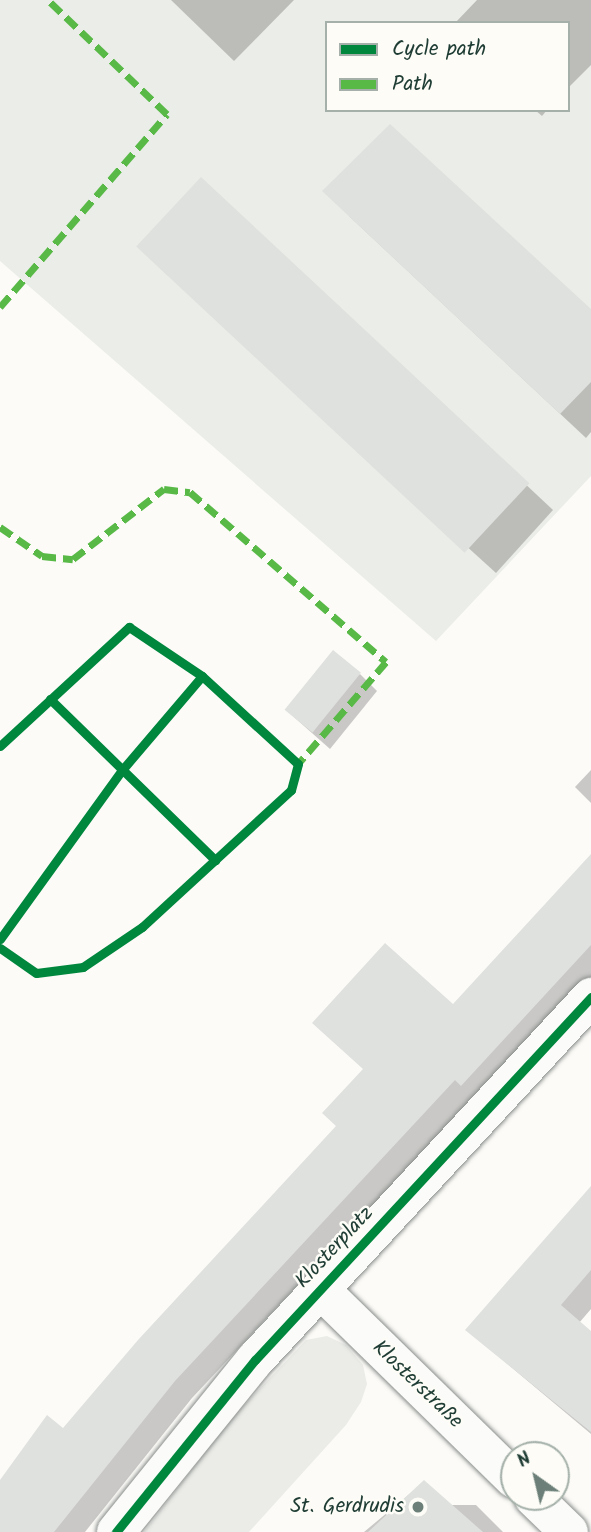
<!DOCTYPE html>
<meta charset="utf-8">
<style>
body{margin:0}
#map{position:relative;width:591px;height:1532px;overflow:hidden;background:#fcfbf8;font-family:Kalam,sans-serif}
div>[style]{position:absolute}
.built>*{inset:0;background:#ebede8}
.green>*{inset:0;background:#ebece8}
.shadow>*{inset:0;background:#0003}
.building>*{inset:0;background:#dfe1de;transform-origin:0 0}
.roads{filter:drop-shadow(0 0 2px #888d8a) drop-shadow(0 0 2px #888d8a)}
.minor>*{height:38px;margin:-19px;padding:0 19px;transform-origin:19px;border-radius:19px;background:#fbfbf9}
.quiet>*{height:7px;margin-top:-3.5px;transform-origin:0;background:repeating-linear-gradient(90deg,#58b947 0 14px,transparent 0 21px)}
.cycleway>*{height:9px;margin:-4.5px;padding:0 4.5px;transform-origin:4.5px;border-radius:4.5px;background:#00873e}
.dots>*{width:19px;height:19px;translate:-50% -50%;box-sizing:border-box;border:4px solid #fdfcf7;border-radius:50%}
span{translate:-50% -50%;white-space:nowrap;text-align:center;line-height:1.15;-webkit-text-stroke:5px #fdfcf7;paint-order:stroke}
.street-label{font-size:21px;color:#1f3d34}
.poi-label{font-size:21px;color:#1f3d34}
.right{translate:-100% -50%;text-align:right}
.legend{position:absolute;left:325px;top:21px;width:245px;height:91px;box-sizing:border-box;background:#fdfcf7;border:2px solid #a4b0a9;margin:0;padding:9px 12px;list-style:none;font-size:21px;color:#1f3d34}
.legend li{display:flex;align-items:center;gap:14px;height:35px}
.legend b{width:35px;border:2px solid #a4b0a9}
.north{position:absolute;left:500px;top:1441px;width:70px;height:70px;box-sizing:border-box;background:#fdfcf7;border:2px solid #a4b0a9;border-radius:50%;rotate:326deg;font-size:19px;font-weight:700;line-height:28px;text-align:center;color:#1f3d34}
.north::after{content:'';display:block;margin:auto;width:24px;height:32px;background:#6c8079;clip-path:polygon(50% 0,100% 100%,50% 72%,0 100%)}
</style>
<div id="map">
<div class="built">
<div style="clip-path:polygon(evenodd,0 0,591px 0,591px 476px,436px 641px,0 261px,0 0,327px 23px,568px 23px,568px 110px,327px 110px,327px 23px)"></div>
</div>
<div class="green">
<div style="clip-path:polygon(327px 1336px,346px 1345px,363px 1365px,367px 1384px,361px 1402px,346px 1425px,249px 1532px,144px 1532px,230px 1420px,306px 1340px)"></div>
</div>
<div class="shadow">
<div style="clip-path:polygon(171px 0,294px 0,234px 61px)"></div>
<div style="clip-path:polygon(477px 0,591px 0,591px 65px,568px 88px,568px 23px,455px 23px)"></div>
<div style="clip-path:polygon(535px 110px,547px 110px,542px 116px)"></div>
<div style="clip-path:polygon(201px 179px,553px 510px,496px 573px,160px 268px)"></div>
<div style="clip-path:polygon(349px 216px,591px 311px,591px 432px,586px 438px)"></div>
<div style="clip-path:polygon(360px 674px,377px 691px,330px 749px,286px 710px)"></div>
<div style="clip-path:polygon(591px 770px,591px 803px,575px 787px)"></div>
<div style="clip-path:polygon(591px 857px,591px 982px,474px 1097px,192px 1398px,85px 1532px,0 1532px,0 1482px,63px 1431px)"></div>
<div style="clip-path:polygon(591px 1188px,591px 1309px,579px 1323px,591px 1332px,591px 1434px,467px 1330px)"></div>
<div style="clip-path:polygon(424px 1482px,450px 1505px,476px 1505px,503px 1532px,364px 1532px)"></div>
</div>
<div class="building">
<div style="clip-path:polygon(390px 124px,591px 309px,591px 382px,560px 414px,322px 191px)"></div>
<div style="left:201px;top:177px;width:449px;height:95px;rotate:43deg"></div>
<div style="left:333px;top:650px;width:36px;height:77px;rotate:39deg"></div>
<div style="clip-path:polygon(591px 854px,591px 945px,461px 1086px,455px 1080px,175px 1381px,54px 1532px,0 1532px,0 1480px,47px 1415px,63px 1428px,138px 1340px,336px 1126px,322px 1113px,363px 1069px,312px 1023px,385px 943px,453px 1004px)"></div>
<div style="clip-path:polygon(591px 1186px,591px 1270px,561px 1305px,591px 1331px,591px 1432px,465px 1330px)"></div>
<div style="clip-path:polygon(424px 1480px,483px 1532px,368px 1532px)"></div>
</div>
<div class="roads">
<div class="minor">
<div style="left:321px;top:1290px;width:270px;rotate:44.4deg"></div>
<div style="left:533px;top:1497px;width:50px;rotate:44.2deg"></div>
<div style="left:116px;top:1532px;width:221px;rotate:-51.1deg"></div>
<div style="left:255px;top:1360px;width:495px;rotate:-47.2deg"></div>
</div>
</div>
<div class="quiet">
<div style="left:0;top:307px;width:255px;rotate:-49.1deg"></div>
<div style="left:167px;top:114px;width:165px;rotate:-136.2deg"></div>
<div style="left:0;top:527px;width:51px;rotate:34.6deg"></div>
<div style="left:42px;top:556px;width:31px;rotate:6deg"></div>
<div style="left:73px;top:559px;width:115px;rotate:-37.6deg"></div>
<div style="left:164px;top:489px;width:26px;rotate:7deg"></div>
<div style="left:190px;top:492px;width:259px;rotate:40.9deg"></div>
<div style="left:386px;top:662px;width:135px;rotate:130.8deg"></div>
</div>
<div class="cycleway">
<div style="left:50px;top:699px;width:231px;rotate:44.3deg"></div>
<div style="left:0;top:746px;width:176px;rotate:-42.7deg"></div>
<div style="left:129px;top:627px;width:88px;rotate:33.9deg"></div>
<div style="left:202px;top:676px;width:130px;rotate:42.5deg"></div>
<div style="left:298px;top:764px;width:27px;rotate:105deg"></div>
<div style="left:291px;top:790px;width:202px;rotate:137.4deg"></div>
<div style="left:142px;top:927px;width:71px;rotate:145.9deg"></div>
<div style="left:83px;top:967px;width:47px;rotate:172.7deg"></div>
<div style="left:36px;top:973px;width:44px;rotate:-145.2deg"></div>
<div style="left:0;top:939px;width:208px;rotate:-54.2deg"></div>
<div style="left:122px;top:770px;width:123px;rotate:-49.6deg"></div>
<div style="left:116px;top:1532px;width:221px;rotate:-51.1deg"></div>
<div style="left:255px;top:1360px;width:495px;rotate:-47.2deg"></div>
</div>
<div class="dots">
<div style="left:418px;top:1507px;background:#6c8079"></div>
</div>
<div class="street-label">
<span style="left:335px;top:1248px;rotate:-47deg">Klosterplatz</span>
<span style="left:417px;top:1385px;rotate:44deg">Klosterstraße</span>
</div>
<div class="poi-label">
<span class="right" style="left:404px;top:1507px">St. Gerdrudis</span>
</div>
<ul class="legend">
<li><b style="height:9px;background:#00873e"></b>Cycle path</li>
<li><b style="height:9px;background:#58b947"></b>Path</li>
</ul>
<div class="north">N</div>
</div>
